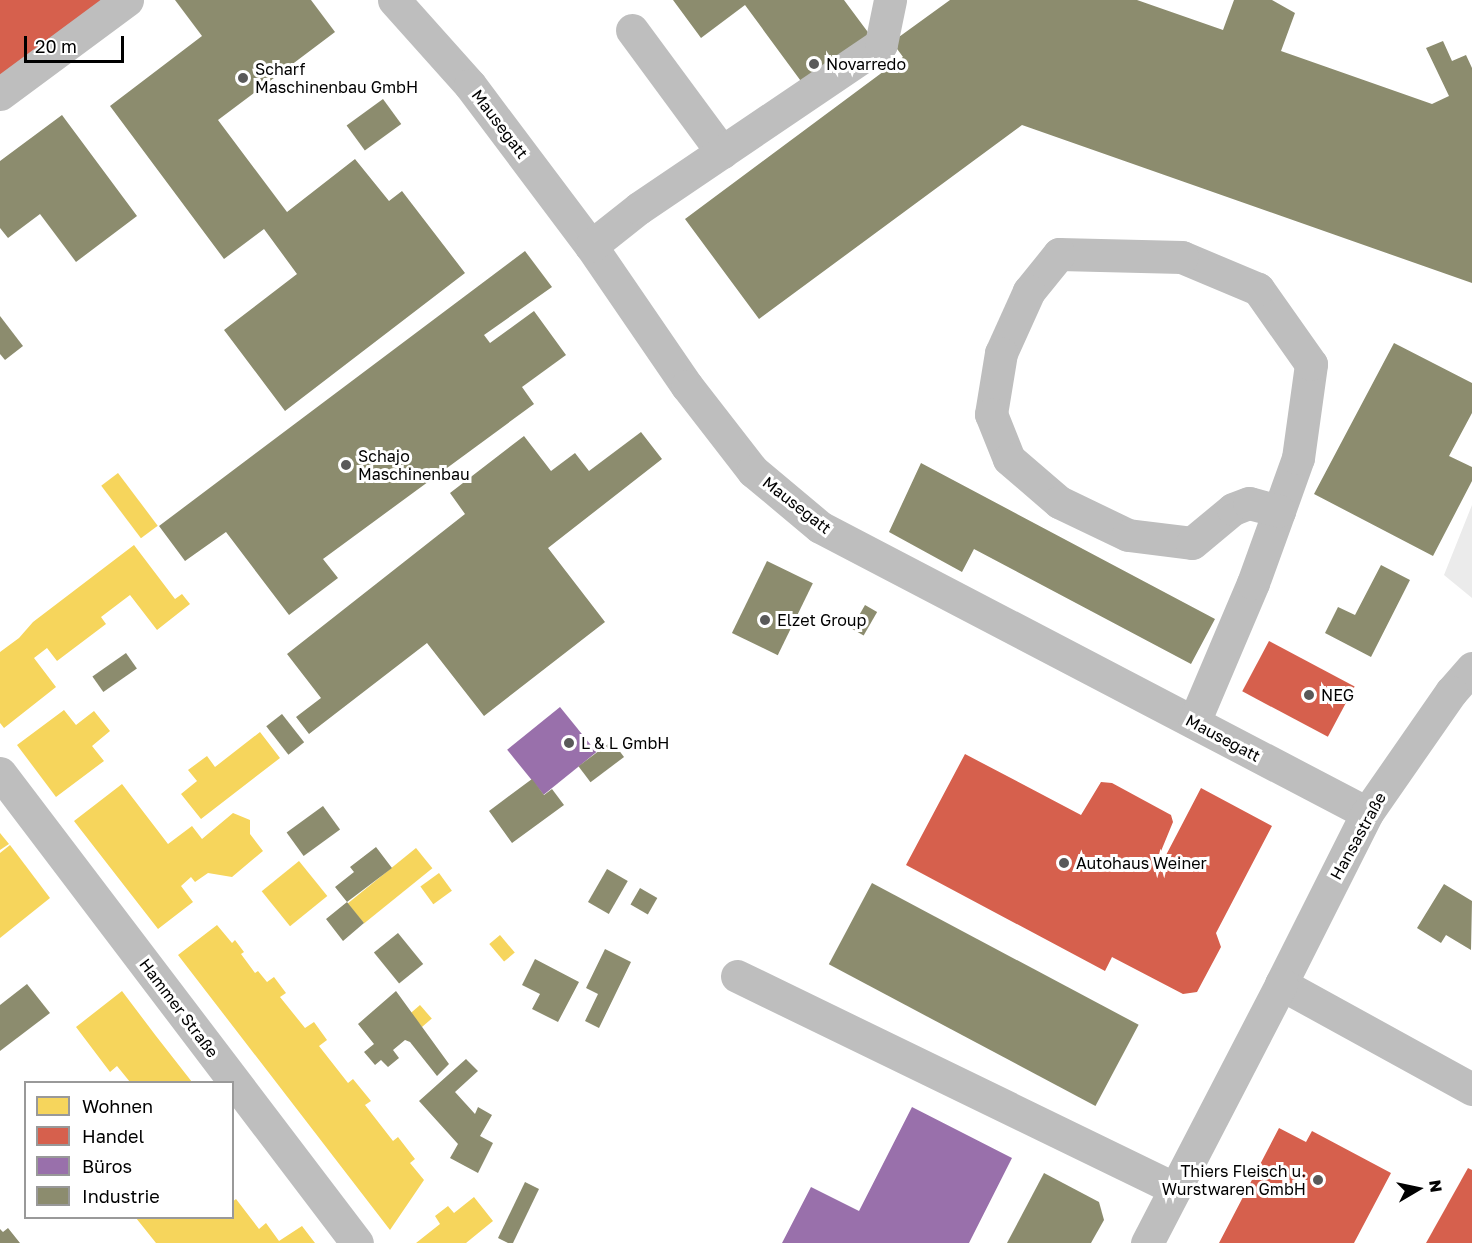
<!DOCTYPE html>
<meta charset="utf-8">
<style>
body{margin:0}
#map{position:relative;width:1472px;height:1243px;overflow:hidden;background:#fff;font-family:"Golos Text",sans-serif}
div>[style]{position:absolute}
.green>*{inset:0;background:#ebebeb}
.homes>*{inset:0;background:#f6d55c;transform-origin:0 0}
.shops>*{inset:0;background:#d6604d;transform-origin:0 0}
.offices>*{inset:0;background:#9970ab;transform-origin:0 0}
.industry>*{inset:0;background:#8c8c6e;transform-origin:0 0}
.minor>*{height:33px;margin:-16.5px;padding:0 16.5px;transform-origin:16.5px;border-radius:16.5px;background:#bebebe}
.dots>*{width:16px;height:16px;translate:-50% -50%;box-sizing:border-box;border:3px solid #fff;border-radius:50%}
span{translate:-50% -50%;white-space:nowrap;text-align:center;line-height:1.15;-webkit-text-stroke:6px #fff;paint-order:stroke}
.poi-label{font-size:16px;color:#000}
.left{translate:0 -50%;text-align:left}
.right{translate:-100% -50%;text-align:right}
.street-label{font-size:16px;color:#000}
.legend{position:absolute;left:24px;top:1081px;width:210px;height:138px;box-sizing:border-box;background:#fff;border:2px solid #999;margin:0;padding:8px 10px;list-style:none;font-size:18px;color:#000}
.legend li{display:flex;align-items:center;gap:12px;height:30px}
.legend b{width:30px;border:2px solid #999}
.north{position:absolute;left:1388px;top:1159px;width:60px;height:60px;-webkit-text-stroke:4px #fff;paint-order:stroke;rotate:81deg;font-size:16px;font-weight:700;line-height:24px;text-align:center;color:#000}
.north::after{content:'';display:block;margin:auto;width:21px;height:27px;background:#000;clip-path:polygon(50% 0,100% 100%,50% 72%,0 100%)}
.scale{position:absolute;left:24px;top:36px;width:100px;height:27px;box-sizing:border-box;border:3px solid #000;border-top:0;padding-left:8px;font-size:18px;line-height:21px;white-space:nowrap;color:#000;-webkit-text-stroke:4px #fff;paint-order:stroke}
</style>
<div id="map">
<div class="green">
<div style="clip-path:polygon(1472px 505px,1472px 598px,1444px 575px)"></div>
</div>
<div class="homes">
<div style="left:118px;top:473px;width:66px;height:21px;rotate:53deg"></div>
<div style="clip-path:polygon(134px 545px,175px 599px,182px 594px,190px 604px,157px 630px,130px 595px,101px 617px,106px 624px,57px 661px,47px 648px,34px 658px,56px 687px,4px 728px,0 723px,0 652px,19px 638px,33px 622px)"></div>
<div style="clip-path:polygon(64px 710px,76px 725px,94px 711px,110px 731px,92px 746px,104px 761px,56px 797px,17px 745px)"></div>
<div style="clip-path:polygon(260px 732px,280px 758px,201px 819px,181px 794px,197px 781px,188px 770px,207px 756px,215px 767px)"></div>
<div style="clip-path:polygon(122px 784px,168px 844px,192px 826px,202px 839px,233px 813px,250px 820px,250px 834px,263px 851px,232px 877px,208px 873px,195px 882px,191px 877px,181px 886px,193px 902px,158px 929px,74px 821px)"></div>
<div style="clip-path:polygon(0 833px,9px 844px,0 850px)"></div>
<div style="clip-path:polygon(10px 845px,50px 898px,0 938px,0 853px)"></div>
<div style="left:416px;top:848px;width:26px;height:88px;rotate:51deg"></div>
<div style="left:299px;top:861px;width:45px;height:48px;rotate:51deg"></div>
<div style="left:439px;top:873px;width:22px;height:23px;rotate:54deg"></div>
<div style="clip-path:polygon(217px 925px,232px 943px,235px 940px,244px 952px,241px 954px,255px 973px,258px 971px,267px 982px,274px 977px,286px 993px,280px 997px,305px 1028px,314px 1022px,327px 1040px,319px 1046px,348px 1083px,353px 1079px,371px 1101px,365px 1105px,393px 1141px,398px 1137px,415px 1159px,410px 1163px,424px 1180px,390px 1230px,178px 955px)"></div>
<div style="left:500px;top:935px;width:23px;height:14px;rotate:50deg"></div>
<div style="clip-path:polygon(122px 991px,156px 1036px,192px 1082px,130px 1082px,117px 1066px,110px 1072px,76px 1027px)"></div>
<div style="left:420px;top:1005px;width:18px;height:13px;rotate:49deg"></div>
<div style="clip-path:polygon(474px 1197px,493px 1221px,466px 1243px,416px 1243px,440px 1224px,435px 1216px,448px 1206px,454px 1213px)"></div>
<div style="clip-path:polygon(236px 1199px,259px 1229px,266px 1223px,279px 1241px,302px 1226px,315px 1243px,156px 1243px,136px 1218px,232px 1218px,232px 1202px)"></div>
</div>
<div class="shops">
<div style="clip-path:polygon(0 0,104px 0,0 76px)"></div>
<div style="left:1269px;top:641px;width:97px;height:57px;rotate:28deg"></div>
<div style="clip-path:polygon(965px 754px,1081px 815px,1101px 782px,1112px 783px,1171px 815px,1173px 822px,1159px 856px,1164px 859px,1201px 788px,1272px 826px,1216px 933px,1221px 947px,1197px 992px,1183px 994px,1112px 957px,1105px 971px,906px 865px)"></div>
<div style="clip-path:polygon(1279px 1128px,1306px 1142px,1312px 1131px,1391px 1173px,1354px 1243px,1219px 1243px)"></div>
<div style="clip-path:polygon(1468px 1168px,1472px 1170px,1472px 1243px,1426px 1243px)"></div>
</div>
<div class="offices">
<div style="left:560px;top:707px;width:58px;height:68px;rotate:51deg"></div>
<div style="clip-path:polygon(912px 1107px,1012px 1158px,969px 1243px,782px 1243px,811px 1187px,859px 1211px)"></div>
</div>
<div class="industry">
<div style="clip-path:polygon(175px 0,311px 0,335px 32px,218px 120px,287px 212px,355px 159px,389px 201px,402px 191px,465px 273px,285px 411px,224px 330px,297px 274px,264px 229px,224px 259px,110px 106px,202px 36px)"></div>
<div style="clip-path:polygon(673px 0,844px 0,873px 39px,806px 88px,745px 5px,701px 38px)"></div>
<div style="clip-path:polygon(950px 0,1137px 0,1223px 30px,1234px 0,1272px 0,1295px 13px,1281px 51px,1432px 104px,1449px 96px,1426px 48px,1443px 41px,1452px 61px,1466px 55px,1472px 68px,1472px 283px,1022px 125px,759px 319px,685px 219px,903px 57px,892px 42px)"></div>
<div style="left:383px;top:99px;width:31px;height:45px;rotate:54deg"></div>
<div style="clip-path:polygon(62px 115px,137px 216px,76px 262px,40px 214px,8px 238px,0 228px,0 161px)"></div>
<div style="clip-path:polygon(525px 251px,552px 287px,484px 335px,490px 343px,534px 311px,566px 355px,522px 387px,534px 404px,323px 559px,338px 578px,289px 615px,226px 532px,185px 561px,159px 526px)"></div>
<div style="clip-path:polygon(0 316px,23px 346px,5px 360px,0 354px)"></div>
<div style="clip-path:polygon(1394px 343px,1472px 383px,1472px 413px,1449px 456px,1472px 467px,1472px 481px,1433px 556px,1314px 494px)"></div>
<div style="clip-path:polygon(641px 432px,662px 459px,548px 548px,605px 622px,484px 716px,427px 643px,309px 734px,296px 717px,321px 698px,287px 654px,465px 514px,450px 493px,524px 436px,551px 471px,575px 453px,589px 471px)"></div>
<div style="clip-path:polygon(921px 463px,1215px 619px,1191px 664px,974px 549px,962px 572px,889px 532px)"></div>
<div style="left:767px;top:561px;width:51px;height:80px;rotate:26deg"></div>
<div style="clip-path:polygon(1381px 565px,1410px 580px,1371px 657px,1325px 633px,1338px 607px,1355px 615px)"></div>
<div style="left:865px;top:605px;width:14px;height:27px;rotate:30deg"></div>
<div style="left:126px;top:653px;width:19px;height:41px;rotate:55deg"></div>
<div style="left:282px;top:714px;width:36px;height:20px;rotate:52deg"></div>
<div style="left:612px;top:741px;width:20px;height:42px;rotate:53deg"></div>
<div style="clip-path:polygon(532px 779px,544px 795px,552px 789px,564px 805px,512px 843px,489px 811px)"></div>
<div style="left:323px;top:806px;width:29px;height:45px;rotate:54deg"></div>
<div style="clip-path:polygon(376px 847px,392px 868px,347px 902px,364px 923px,343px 941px,326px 919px,347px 902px,335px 887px,354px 872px,350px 867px)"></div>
<div style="left:607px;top:869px;width:24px;height:38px;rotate:30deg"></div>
<div style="left:872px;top:883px;width:302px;height:92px;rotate:28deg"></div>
<div style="clip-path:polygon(1444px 884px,1472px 901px,1471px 950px,1446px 935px,1441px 943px,1417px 928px)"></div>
<div style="left:640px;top:888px;width:20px;height:19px;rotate:30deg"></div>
<div style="left:398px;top:933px;width:40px;height:31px;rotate:51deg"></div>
<div style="clip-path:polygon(605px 949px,631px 962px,599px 1028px,585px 1021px,598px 994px,586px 988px)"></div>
<div style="clip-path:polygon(535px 959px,579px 982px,558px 1022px,532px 1009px,540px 994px,522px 985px)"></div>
<div style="clip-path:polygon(27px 984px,50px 1013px,0 1051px,0 1005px)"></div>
<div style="clip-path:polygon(396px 991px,449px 1064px,437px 1076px,410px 1042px,405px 1040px,393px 1050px,399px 1058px,388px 1067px,381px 1060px,375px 1065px,364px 1052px,374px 1044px,358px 1024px)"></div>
<div style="clip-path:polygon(466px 1059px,478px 1071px,455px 1092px,475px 1114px,478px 1107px,492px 1115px,480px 1136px,493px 1143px,478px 1173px,450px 1158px,458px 1144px,419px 1101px)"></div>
<div style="clip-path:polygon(1044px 1173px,1099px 1202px,1104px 1220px,1091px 1243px,1007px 1243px)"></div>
<div style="clip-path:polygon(525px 1182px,539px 1189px,513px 1243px,508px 1243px,498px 1238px)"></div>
<div style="clip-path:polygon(8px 1228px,20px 1243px,0 1243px,0 1229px,3px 1232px)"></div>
</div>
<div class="minor">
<div style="left:394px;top:0;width:114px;rotate:48.2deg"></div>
<div style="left:470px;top:85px;width:201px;rotate:53.1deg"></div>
<div style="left:591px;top:246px;width:170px;rotate:55.6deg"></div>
<div style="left:687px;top:386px;width:108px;rotate:52.2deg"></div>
<div style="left:753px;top:471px;width:87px;rotate:39.9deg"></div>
<div style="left:820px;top:527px;width:617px;rotate:27.6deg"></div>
<div style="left:632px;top:30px;width:152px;rotate:53.6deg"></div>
<div style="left:0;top:94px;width:158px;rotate:-36.5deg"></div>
<div style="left:591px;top:246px;width:61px;rotate:-38.4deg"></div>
<div style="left:639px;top:208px;width:292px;rotate:-34.1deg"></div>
<div style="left:881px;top:44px;width:45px;rotate:-78.4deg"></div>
<div style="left:1472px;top:668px;width:32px;rotate:131deg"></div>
<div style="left:1451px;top:692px;width:147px;rotate:124.8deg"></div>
<div style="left:1367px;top:813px;width:191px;rotate:116.7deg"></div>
<div style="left:1281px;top:984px;width:218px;rotate:28.8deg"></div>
<div style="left:1194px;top:722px;width:151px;rotate:-67deg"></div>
<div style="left:1253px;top:583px;width:77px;rotate:-70.1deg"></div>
<div style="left:1279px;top:511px;width:56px;rotate:-70.3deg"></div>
<div style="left:1298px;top:458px;width:95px;rotate:-82.1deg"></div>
<div style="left:1311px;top:364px;width:92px;rotate:-125.2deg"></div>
<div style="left:1258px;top:289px;width:82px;rotate:-157.2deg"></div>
<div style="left:1182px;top:257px;width:123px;rotate:-178.6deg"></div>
<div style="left:1059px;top:254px;width:48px;rotate:129deg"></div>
<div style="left:1029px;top:291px;width:68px;rotate:114.3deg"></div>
<div style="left:1001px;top:353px;width:62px;rotate:99.3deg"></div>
<div style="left:991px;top:414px;width:48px;rotate:68.2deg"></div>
<div style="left:1009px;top:459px;width:66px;rotate:40.7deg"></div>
<div style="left:1059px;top:502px;width:76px;rotate:25.6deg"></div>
<div style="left:1128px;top:535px;width:64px;rotate:7.1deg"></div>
<div style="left:1192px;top:543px;width:53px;rotate:-39.7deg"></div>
<div style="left:1233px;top:509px;width:17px;rotate:-21deg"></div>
<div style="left:1249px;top:503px;width:31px;rotate:15deg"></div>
<div style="left:0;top:773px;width:590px;rotate:52.78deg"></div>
<div style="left:737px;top:976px;width:487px;rotate:25.9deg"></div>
<div style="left:1147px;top:1243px;width:292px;rotate:-62.6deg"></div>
</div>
<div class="dots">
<div style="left:814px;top:64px;background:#595959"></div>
<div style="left:243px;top:78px;background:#595959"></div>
<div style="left:346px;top:465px;background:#595959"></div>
<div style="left:765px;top:620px;background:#595959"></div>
<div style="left:1309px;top:695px;background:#595959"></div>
<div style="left:569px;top:743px;background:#595959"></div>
<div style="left:1064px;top:863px;background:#595959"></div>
<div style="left:1318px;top:1180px;background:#595959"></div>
</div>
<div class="poi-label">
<span class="left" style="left:826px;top:64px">Novarredo</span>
<span class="left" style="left:255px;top:78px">Scharf<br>Maschinenbau GmbH</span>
<span class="left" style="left:358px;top:465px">Schajo<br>Maschinenbau</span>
<span class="left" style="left:777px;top:620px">Elzet Group</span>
<span class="left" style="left:1321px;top:695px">NEG</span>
<span class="left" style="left:581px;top:743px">L &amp; L GmbH</span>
<span class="left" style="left:1076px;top:863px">Autohaus Weiner</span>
<span class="right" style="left:1306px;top:1180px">Thiers Fleisch u.<br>Wurstwaren GmbH</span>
</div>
<div class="street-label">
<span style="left:500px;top:124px;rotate:53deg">Mausegatt</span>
<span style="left:797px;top:505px;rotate:38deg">Mausegatt</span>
<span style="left:1223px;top:738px;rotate:28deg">Mausegatt</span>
<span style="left:1358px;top:836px;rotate:-61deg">Hansastraße</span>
<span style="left:179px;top:1008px;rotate:53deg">Hammer Straße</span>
</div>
<ul class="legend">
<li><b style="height:16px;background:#f6d55c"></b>Wohnen</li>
<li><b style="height:16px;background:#d6604d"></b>Handel</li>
<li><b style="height:16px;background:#9970ab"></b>Büros</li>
<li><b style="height:16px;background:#8c8c6e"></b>Industrie</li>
</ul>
<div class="north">N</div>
<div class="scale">20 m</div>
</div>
